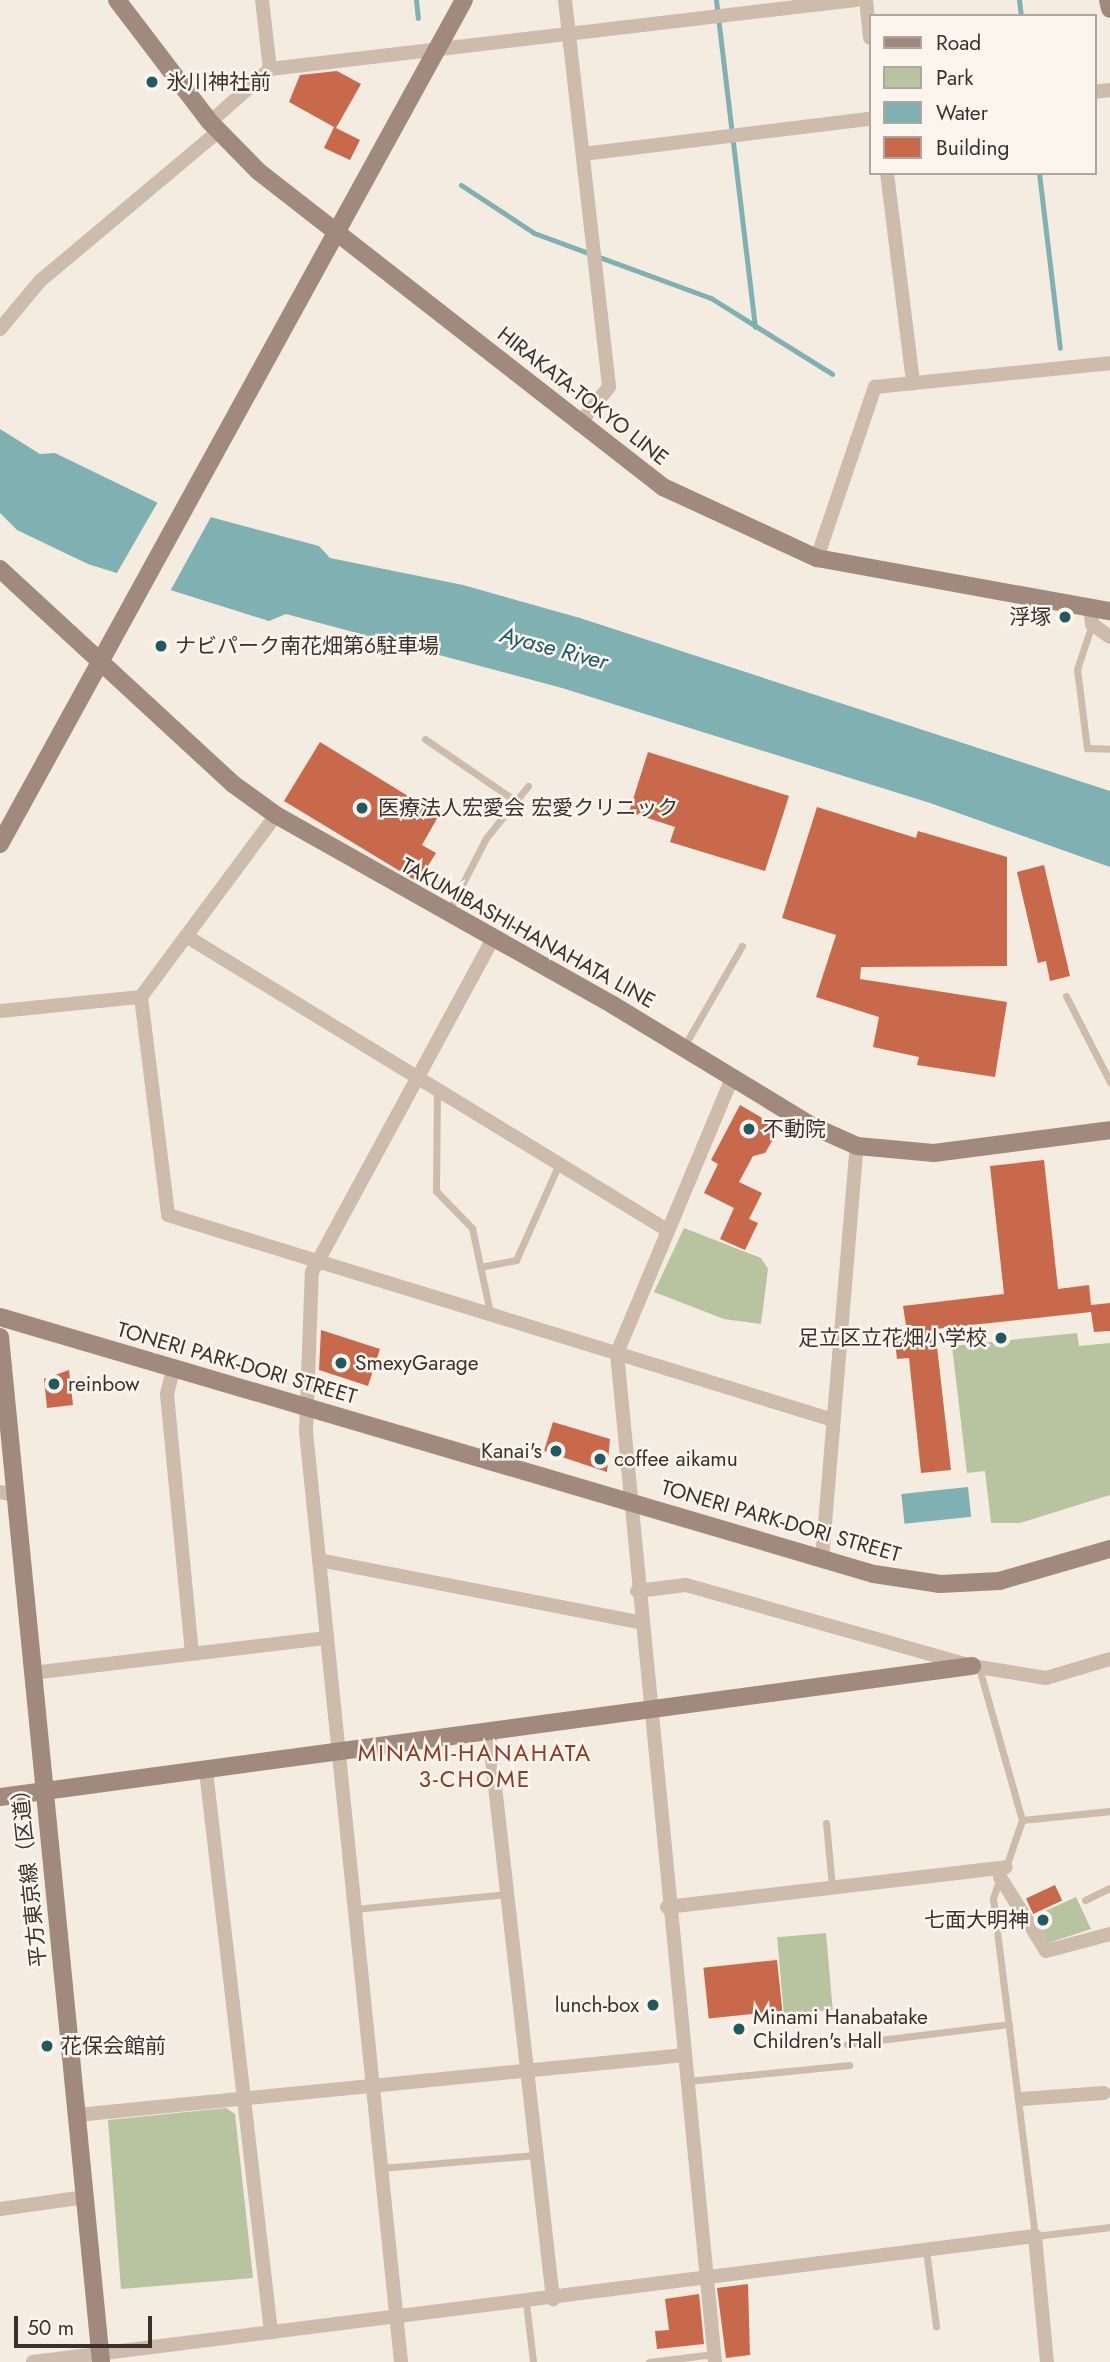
<!DOCTYPE html>
<meta charset="utf-8">
<style>
body{margin:0}
#map{position:relative;width:1110px;height:2362px;overflow:hidden;background:#f4ebe1;font-family:Jost,"Noto Sans JP",sans-serif}
div>[style]{position:absolute}
.green>*{inset:0;background:#b8c4a0;transform-origin:0 0}
.water>*{inset:0;background:#7fb0b2;transform-origin:0 0}
.pier>*{inset:0;background:#f4ebe1}
.stream>*{height:5px;margin:-2.5px;padding:0 2.5px;transform-origin:2.5px;border-radius:2.5px;background:#7fb0b2}
.building>*{inset:0;background:#c8694b;transform-origin:0 0}
.lane>*{height:7px;margin:-3.5px;padding:0 3.5px;transform-origin:3.5px;border-radius:3.5px;background:#cdbbac}
.street>*{height:14px;margin:-7px;padding:0 7px;transform-origin:7px;border-radius:7px;background:#cdbbac}
.secondary>*{height:18px;margin:-9px;padding:0 9px;transform-origin:9px;border-radius:9px;background:#a18a7d}
.dots>*{width:19px;height:19px;translate:-50% -50%;box-sizing:border-box;border:4px solid #fbf5ee;border-radius:50%}
span{translate:-50% -50%;white-space:nowrap;text-align:center;line-height:1.15;-webkit-text-stroke:5px #fbf5ee;paint-order:stroke}
.poi-label{font-size:21px;color:#3b302b}
.left{translate:0 -50%;text-align:left}
.right{translate:-100% -50%;text-align:right}
.street-label{font-size:21px;color:#3b302b}
.water-label{font-size:23px;color:#1f5a5e;font-style:italic}
.neighbourhood-label{font-size:23px;color:#8c3b22;letter-spacing:2px}
.legend{position:absolute;left:869px;top:14px;width:228px;height:161px;box-sizing:border-box;background:#fbf5ee;border:2px solid #aea6a0;margin:0;padding:9px 12px;list-style:none;font-size:21px;color:#3b302b}
.legend li{display:flex;align-items:center;gap:14px;height:35px}
.legend b{width:35px;border:2px solid #aea6a0}
.scale{position:absolute;left:14px;top:2316px;width:138px;height:32px;box-sizing:border-box;border:4px solid #3b302b;border-top:0;padding-left:9px;font-size:21px;line-height:24px;white-space:nowrap;color:#3b302b;-webkit-text-stroke:5px #fbf5ee;paint-order:stroke}
</style>
<div id="map">
<div class="green">
<div style="clip-path:polygon(684px 1228px,761px 1258px,768px 1269px,761px 1324px,724px 1319px,654px 1292px)"></div>
<div style="clip-path:polygon(1077px 1333px,1079px 1346px,1110px 1343px,1110px 1495px,1020px 1523px,991px 1523px,985px 1471px,967px 1473px,952px 1346px)"></div>
<div style="clip-path:polygon(1076px 1897px,1091px 1929px,1048px 1943px,1034px 1916px)"></div>
<div style="left:826px;top:1933px;width:77px;height:49px;rotate:85deg"></div>
<div style="clip-path:polygon(226px 2108px,235px 2114px,253px 2278px,121px 2289px,108px 2120px)"></div>
</div>
<div class="water">
<div style="clip-path:polygon(0 429px,40px 454px,55px 453px,158px 503px,319px 546px,330px 558px,463px 585px,580px 618px,1110px 791px,1110px 867px,930px 803px,562px 688px,286px 614px,269px 621px,88px 564px,17px 530px,0 513px)"></div>
<div style="left:968px;top:1487px;width:30px;height:67px;rotate:84deg"></div>
</div>
<div class="pier">
<div style="clip-path:polygon(159px 500px,212px 515px,168px 595px,114px 578px)"></div>
</div>
<div class="stream">
<div style="left:416px;top:0;width:18px;rotate:84deg"></div>
<div style="left:716px;top:0;width:329px;rotate:83.2deg"></div>
<div style="left:1019px;top:0;width:16px;rotate:83deg"></div>
<div style="left:1039px;top:173px;width:176px;rotate:83.2deg"></div>
<div style="left:461px;top:185px;width:87px;rotate:33.3deg"></div>
<div style="left:534px;top:233px;width:189px;rotate:20.2deg"></div>
<div style="left:711px;top:298px;width:143px;rotate:32.1deg"></div>
</div>
<div class="building">
<div style="clip-path:polygon(337px 71px,361px 84px,336px 128px,360px 140px,350px 160px,324px 148px,334px 127px,289px 102px,300px 75px)"></div>
<div style="clip-path:polygon(320px 742px,439px 815px,422px 845px,436px 853px,418px 882px,284px 801px)"></div>
<div style="clip-path:polygon(648px 752px,789px 796px,765px 871px,670px 842px,675px 827px,629px 812px)"></div>
<div style="clip-path:polygon(817px 807px,916px 838px,918px 831px,1007px 857px,1007px 966px,861px 967px,860px 979px,1007px 1002px,995px 1077px,917px 1065px,919px 1057px,873px 1047px,879px 1017px,816px 997px,836px 935px,782px 918px)"></div>
<div style="clip-path:polygon(1044px 865px,1070px 976px,1050px 981px,1046px 961px,1038px 963px,1017px 872px)"></div>
<div style="clip-path:polygon(740px 1105px,774px 1125px,769px 1133px,775px 1136px,765px 1153px,753px 1156px,739px 1182px,762px 1193px,749px 1219px,758px 1223px,745px 1250px,720px 1239px,734px 1208px,704px 1193px,718px 1164px,711px 1160px)"></div>
<div style="clip-path:polygon(1044px 1160px,1058px 1289px,1089px 1285px,1091px 1305px,1110px 1303px,1110px 1331px,1094px 1332px,1091px 1312px,935px 1329px,951px 1470px,921px 1473px,909px 1358px,897px 1359px,894px 1334px,907px 1332px,903px 1306px,1004px 1294px,990px 1166px)"></div>
<div style="clip-path:polygon(321px 1330px,380px 1349px,368px 1386px,319px 1370px)"></div>
<div style="clip-path:polygon(69px 1370px,73px 1405px,47px 1408px,44px 1379px)"></div>
<div style="clip-path:polygon(553px 1422px,610px 1439px,607px 1472px,544px 1451px)"></div>
<div style="left:1055px;top:1885px;width:17px;height:32px;rotate:65deg"></div>
<div style="left:777px;top:1960px;width:51px;height:74px;rotate:84deg"></div>
<div style="clip-path:polygon(748px 2284px,750px 2355px,726px 2358px,717px 2288px)"></div>
<div style="clip-path:polygon(699px 2294px,704px 2344px,657px 2349px,655px 2331px,669px 2330px,665px 2299px)"></div>
</div>
<div class="lane">
<div style="left:1092px;top:624px;width:47px;rotate:108.4deg"></div>
<div style="left:1077px;top:669px;width:80px;rotate:82.8deg"></div>
<div style="left:1087px;top:748px;width:23px;rotate:2deg"></div>
<div style="left:425px;top:739px;width:110px;rotate:34.3deg"></div>
<div style="left:448px;top:912px;width:83px;rotate:-62.8deg"></div>
<div style="left:486px;top:838px;width:67px;rotate:-51.1deg"></div>
<div style="left:1066px;top:996px;width:97px;rotate:62.9deg"></div>
<div style="left:683px;top:1048px;width:118px;rotate:-60deg"></div>
<div style="left:437px;top:1090px;width:101px;rotate:90.6deg"></div>
<div style="left:436px;top:1191px;width:52px;rotate:45.8deg"></div>
<div style="left:472px;top:1228px;width:87px;rotate:78deg"></div>
<div style="left:480px;top:1267px;width:37px;rotate:-11deg"></div>
<div style="left:516px;top:1260px;width:105px;rotate:-65.9deg"></div>
<div style="left:979px;top:1668px;width:158px;rotate:74.2deg"></div>
<div style="left:1022px;top:1820px;width:50px;rotate:108.8deg"></div>
<div style="left:1022px;top:1820px;width:88px;rotate:-5.8deg"></div>
<div style="left:826px;top:1823px;width:64px;rotate:84.6deg"></div>
<div style="left:1000px;top:1877px;width:23px;rotate:108deg"></div>
<div style="left:993px;top:1899px;width:340px;rotate:82.9deg"></div>
<div style="left:1035px;top:2236px;width:76px;rotate:-6.8deg"></div>
<div style="left:1085px;top:1900px;width:28px;rotate:-26deg"></div>
<div style="left:355px;top:1909px;width:153px;rotate:-5.6deg"></div>
<div style="left:847px;top:2044px;width:163px;rotate:-7deg"></div>
<div style="left:688px;top:2081px;width:162px;rotate:-5.7deg"></div>
<div style="left:381px;top:2168px;width:156px;rotate:-4.8deg"></div>
<div style="left:926px;top:2250px;width:77px;rotate:82.5deg"></div>
<div style="left:526px;top:2302px;width:60px;rotate:83.3deg"></div>
<div style="left:649px;top:2362px;width:65px;rotate:-7deg"></div>
</div>
<div class="street">
<div style="left:262px;top:0;width:69px;rotate:83.4deg"></div>
<div style="left:565px;top:0;width:389px;rotate:83.5deg"></div>
<div style="left:609px;top:387px;width:48px;rotate:129deg"></div>
<div style="left:866px;top:0;width:38px;rotate:84deg"></div>
<div style="left:1094px;top:92px;width:16px;rotate:-7deg"></div>
<div style="left:210px;top:122px;width:80px;rotate:-41.5deg"></div>
<div style="left:270px;top:69px;width:590px;rotate:-6.72deg"></div>
<div style="left:583px;top:154px;width:289px;rotate:-7deg"></div>
<div style="left:887px;top:173px;width:212px;rotate:82.9deg"></div>
<div style="left:0;top:329px;width:62px;rotate:-50.2deg"></div>
<div style="left:40px;top:281px;width:234px;rotate:-40deg"></div>
<div style="left:817px;top:558px;width:181px;rotate:-71.3deg"></div>
<div style="left:875px;top:387px;width:236px;rotate:-5.8deg"></div>
<div style="left:1090px;top:608px;width:16px;rotate:83deg"></div>
<div style="left:1092px;top:624px;width:22px;rotate:36deg"></div>
<div style="left:276px;top:815px;width:227px;rotate:126.6deg"></div>
<div style="left:141px;top:997px;width:220px;rotate:82.9deg"></div>
<div style="left:168px;top:1215px;width:696px;rotate:17.13deg"></div>
<div style="left:186px;top:936px;width:564px;rotate:31.43deg"></div>
<div style="left:0;top:1011px;width:142px;rotate:-5.7deg"></div>
<div style="left:173px;top:1370px;width:25px;rotate:104deg"></div>
<div style="left:167px;top:1394px;width:259px;rotate:84.5deg"></div>
<div style="left:0;top:1492px;width:15px;rotate:11deg"></div>
<div style="left:822px;top:1559px;width:414px;rotate:-85.2deg"></div>
<div style="left:319px;top:1560px;width:326px;rotate:11deg"></div>
<div style="left:637px;top:1591px;width:49px;rotate:-7deg"></div>
<div style="left:686px;top:1585px;width:297px;rotate:15.8deg"></div>
<div style="left:972px;top:1666px;width:75px;rotate:9.2deg"></div>
<div style="left:1046px;top:1678px;width:67px;rotate:-16.5deg"></div>
<div style="left:32px;top:1673px;width:297px;rotate:-6.8deg"></div>
<div style="left:489px;top:1733px;width:570px;rotate:83.55deg"></div>
<div style="left:206px;top:1771px;width:565px;rotate:83.39deg"></div>
<div style="left:1000px;top:1877px;width:87px;rotate:58.1deg"></div>
<div style="left:1046px;top:1951px;width:66px;rotate:-14.9deg"></div>
<div style="left:667px;top:1907px;width:341px;rotate:-6.7deg"></div>
<div style="left:1022px;top:2099px;width:82px;rotate:-4.2deg"></div>
<div style="left:77px;top:2115px;width:611px;rotate:-5.64deg"></div>
<div style="left:0;top:2209px;width:86px;rotate:-8deg"></div>
<div style="left:33px;top:2362px;width:1010px;rotate:-7.17deg"></div>
<div style="left:1035px;top:2236px;width:127px;rotate:84.6deg"></div>
<div style="left:401px;top:2362px;width:935px;rotate:-95.83deg"></div>
<div style="left:306px;top:1432px;width:160px;rotate:-87.9deg"></div>
<div style="left:312px;top:1272px;width:377px;rotate:-61.5deg"></div>
<div style="left:715px;top:2362px;width:1014px;rotate:-95.55deg"></div>
<div style="left:617px;top:1353px;width:298px;rotate:-67.3deg"></div>
</div>
<div class="secondary">
<div style="left:117px;top:0;width:153px;rotate:52.7deg"></div>
<div style="left:210px;top:122px;width:69px;rotate:45.6deg"></div>
<div style="left:258px;top:171px;width:514px;rotate:37.96deg"></div>
<div style="left:663px;top:487px;width:170px;rotate:24.8deg"></div>
<div style="left:817px;top:558px;width:298px;rotate:10.3deg"></div>
<div style="left:1108px;top:0;width:9px;rotate:77deg"></div>
<div style="left:0;top:569px;width:317px;rotate:42.7deg"></div>
<div style="left:233px;top:784px;width:53px;rotate:35.8deg"></div>
<div style="left:276px;top:815px;width:387px;rotate:29.4deg"></div>
<div style="left:613px;top:1005px;width:231px;rotate:31.3deg"></div>
<div style="left:810px;top:1125px;width:51px;rotate:24.1deg"></div>
<div style="left:857px;top:1146px;width:77px;rotate:5.2deg"></div>
<div style="left:934px;top:1153px;width:177px;rotate:-7.4deg"></div>
<div style="left:0;top:844px;width:963px;rotate:-61.2deg"></div>
<div style="left:0;top:1317px;width:911px;rotate:16.39deg"></div>
<div style="left:874px;top:1574px;width:67px;rotate:8.6deg"></div>
<div style="left:940px;top:1584px;width:59px;rotate:-2.9deg"></div>
<div style="left:999px;top:1581px;width:116px;rotate:-16.1deg"></div>
<div style="left:0;top:1337px;width:1030px;rotate:84.37deg"></div>
<div style="left:0;top:1797px;width:981px;rotate:-7.68deg"></div>
</div>
<div class="dots">
<div style="left:152px;top:82px;background:#1f5a5e"></div>
<div style="left:1065px;top:617px;background:#1f5a5e"></div>
<div style="left:161px;top:646px;background:#1f5a5e"></div>
<div style="left:362px;top:808px;background:#1f5a5e"></div>
<div style="left:749px;top:1129px;background:#1f5a5e"></div>
<div style="left:1001px;top:1338px;background:#1f5a5e"></div>
<div style="left:341px;top:1363px;background:#1f5a5e"></div>
<div style="left:54px;top:1384px;background:#1f5a5e"></div>
<div style="left:556px;top:1451px;background:#1f5a5e"></div>
<div style="left:600px;top:1459px;background:#1f5a5e"></div>
<div style="left:1043px;top:1920px;background:#1f5a5e"></div>
<div style="left:653px;top:2005px;background:#1f5a5e"></div>
<div style="left:739px;top:2029px;background:#1f5a5e"></div>
<div style="left:47px;top:2046px;background:#1f5a5e"></div>
</div>
<div class="poi-label">
<span class="left" style="left:166px;top:82px">氷川神社前</span>
<span class="right" style="left:1051px;top:617px">浮塚</span>
<span class="left" style="left:175px;top:646px">ナビパーク南花畑第6駐車場</span>
<span class="left" style="left:378px;top:808px">医療法人宏愛会 宏愛クリニック</span>
<span class="left" style="left:763px;top:1129px">不動院</span>
<span class="right" style="left:987px;top:1338px">足立区立花畑小学校</span>
<span class="left" style="left:355px;top:1363px">SmexyGarage</span>
<span class="left" style="left:68px;top:1384px">reinbow</span>
<span class="right" style="left:542px;top:1451px">Kanai's</span>
<span class="left" style="left:614px;top:1459px">coffee aikamu</span>
<span class="right" style="left:1029px;top:1920px">七面大明神</span>
<span class="right" style="left:639px;top:2005px">lunch-box</span>
<span class="left" style="left:753px;top:2029px">Minami Hanabatake<br>Children's Hall</span>
<span class="left" style="left:61px;top:2046px">花保会館前</span>
</div>
<div class="street-label">
<span style="left:583px;top:396px;rotate:38deg">HIRAKATA-TOKYO LINE</span>
<span style="left:528px;top:933px;rotate:29deg">TAKUMIBASHI-HANAHATA LINE</span>
<span style="left:237px;top:1363px;rotate:16deg">TONERI PARK-DORI STREET</span>
<span style="left:781px;top:1521px;rotate:16deg">TONERI PARK-DORI STREET</span>
<span style="left:29px;top:1873px;rotate:-96deg">平方東京線（区道）</span>
</div>
<div class="water-label">
<span style="left:554px;top:648px;rotate:15deg">Ayase River</span>
</div>
<div class="neighbourhood-label">
<span style="left:475px;top:1766px">MINAMI-HANAHATA<br>3-CHOME</span>
</div>
<ul class="legend">
<li><b style="height:9px;background:#a18a7d"></b>Road</li>
<li><b style="height:19px;background:#b8c4a0"></b>Park</li>
<li><b style="height:19px;background:#7fb0b2"></b>Water</li>
<li><b style="height:19px;background:#c8694b"></b>Building</li>
</ul>
<div class="scale">50 m</div>
</div>
